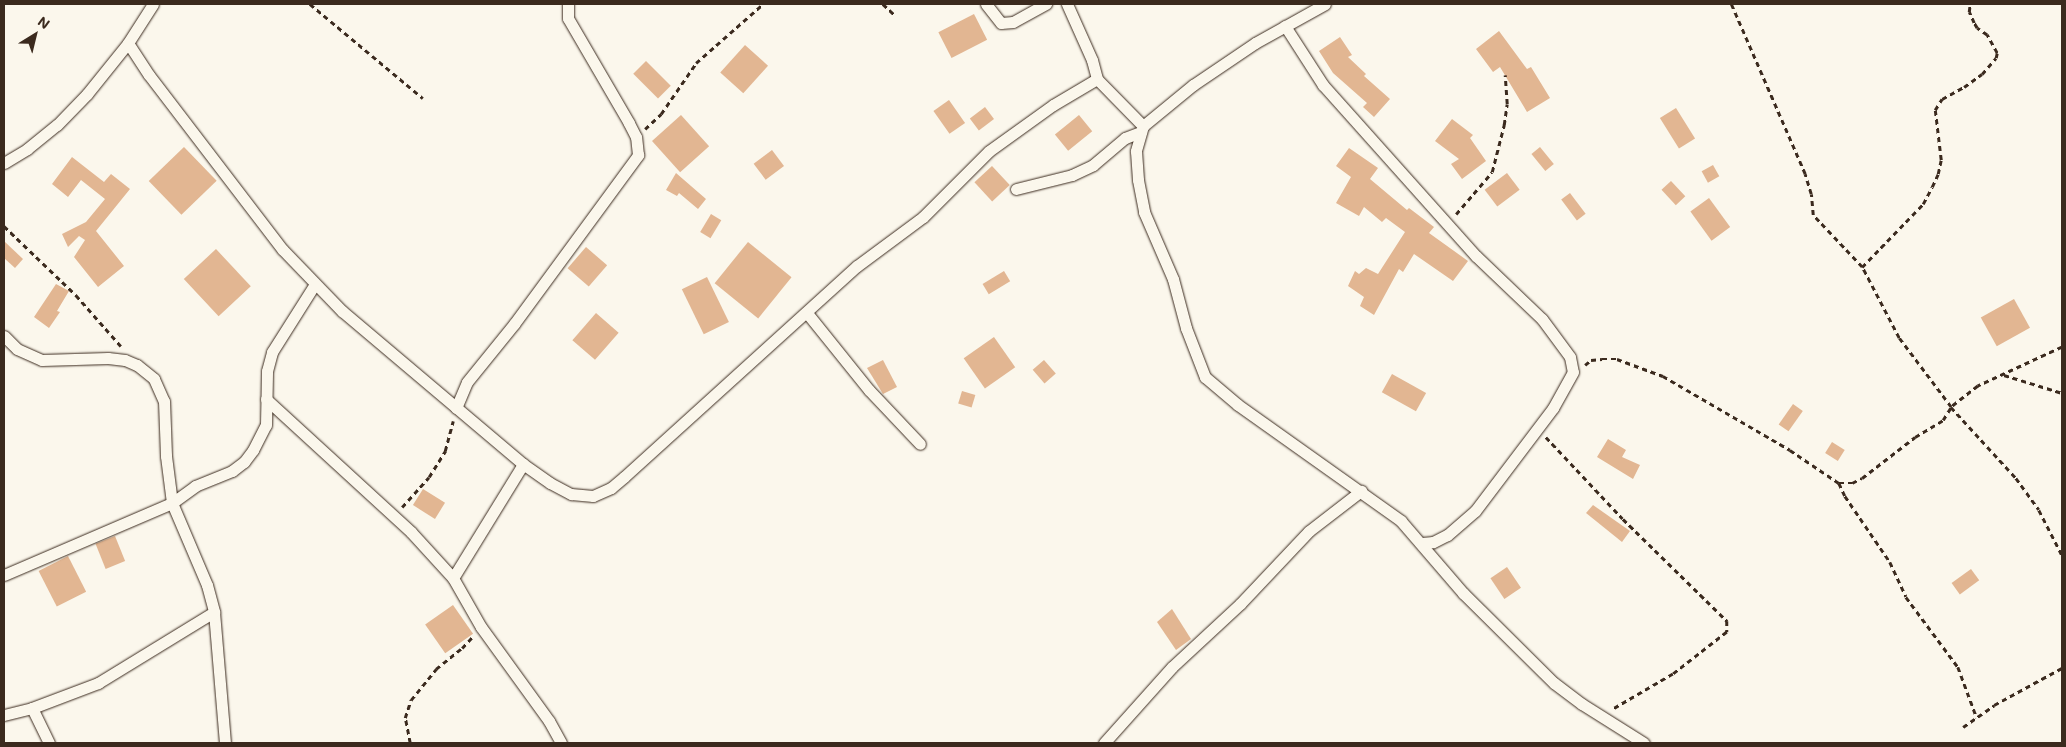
<!DOCTYPE html>
<style>
body{margin:0}
#map{position:relative;width:2066px;height:747px;overflow:hidden;background:#fbf7ec;font-family:Mali,sans-serif}
div>[style]{position:absolute}
.building>*{inset:0;background:#e2b692;transform-origin:0 0}
.path>*{height:2.5px;margin-top:-1.25px;transform-origin:0;background:repeating-linear-gradient(90deg,#3b2a1e 0 5px,transparent 0 9px)}
.roads{filter:drop-shadow(0 0 1px #3b2a1e) drop-shadow(0 0 1px #3b2a1e)}
.street>*{height:11px;margin:-5.5px;padding:0 5.5px;transform-origin:5.5px;border-radius:5.5px;background:#fbf7ec}
span{translate:-50% -50%;white-space:nowrap;text-align:center;line-height:1.15;-webkit-text-stroke:4px #fbf7ec;paint-order:stroke}
.frame{position:absolute;inset:0;border:5px solid #3b2a1e;pointer-events:none}
.north{position:absolute;left:10px;top:10px;width:50px;height:50px;-webkit-text-stroke:4px #fbf7ec;paint-order:stroke;rotate:36deg;font-size:14px;font-weight:700;line-height:20px;text-align:center;color:#3b2a1e}
.north::after{content:'';display:block;margin:auto;width:18px;height:22px;background:#3b2a1e;clip-path:polygon(50% 0,100% 100%,50% 72%,0 100%)}
</style>
<div id="map">
<div class="building">
<div style="left:974px;top:14px;width:29px;height:40px;rotate:63deg"></div>
<div style="clip-path:polygon(1499px 31px,1527px 69px,1531px 67px,1550px 98px,1527px 112px,1500px 67px,1493px 72px,1476px 49px)"></div>
<div style="clip-path:polygon(1340px 37px,1352px 55px,1348px 57px,1366px 74px,1364px 76px,1390px 99px,1374px 117px,1363px 107px,1367px 103px,1333px 73px,1319px 51px)"></div>
<div style="left:745px;top:45px;width:31px;height:37px;rotate:42deg"></div>
<div style="left:646px;top:61px;width:35px;height:18px;rotate:45deg"></div>
<div style="left:949px;top:100px;width:28px;height:19px;rotate:55deg"></div>
<div style="left:985px;top:107px;width:15px;height:19px;rotate:53deg"></div>
<div style="left:1676px;top:108px;width:36px;height:19px;rotate:58deg"></div>
<div style="left:681px;top:115px;width:42px;height:39px;rotate:48deg"></div>
<div style="left:1079px;top:115px;width:21px;height:31px;rotate:51deg"></div>
<div style="clip-path:polygon(1452px 119px,1473px 135px,1470px 138px,1486px 161px,1462px 179px,1451px 164px,1459px 159px,1435px 141px)"></div>
<div style="left:184px;top:147px;width:47px;height:49px;rotate:46deg"></div>
<div style="left:1540px;top:147px;width:22px;height:11px;rotate:51deg"></div>
<div style="clip-path:polygon(1349px 148px,1378px 168px,1370px 179px,1407px 210px,1409px 208px,1434px 227px,1429px 233px,1468px 261px,1453px 281px,1414px 254px,1403px 272px,1399px 269px,1374px 315px,1360px 306px,1364px 297px,1348px 286px,1355px 271px,1359px 274px,1366px 268px,1378px 274px,1405px 232px,1386px 218px,1382px 222px,1364px 207px,1359px 216px,1336px 203px,1351px 177px,1336px 166px)"></div>
<div style="left:772px;top:150px;width:20px;height:23px;rotate:53deg"></div>
<div style="clip-path:polygon(72px 157px,104px 182px,111px 174px,130px 189px,96px 231px,124px 266px,98px 287px,74px 257px,85px 240px,79px 236px,68px 247px,62px 234px,86px 222px,105px 199px,81px 180px,68px 197px,52px 184px)"></div>
<div style="left:1713px;top:165px;width:13px;height:13px;rotate:61deg"></div>
<div style="left:992px;top:166px;width:26px;height:24px;rotate:47deg"></div>
<div style="clip-path:polygon(676px 173px,706px 199px,698px 209px,679px 193px,677px 196px,666px 190px)"></div>
<div style="left:1507px;top:173px;width:21px;height:28px;rotate:53deg"></div>
<div style="left:1671px;top:181px;width:21px;height:13px;rotate:47deg"></div>
<div style="left:1570px;top:193px;width:26px;height:11px;rotate:53deg"></div>
<div style="left:1709px;top:198px;width:36px;height:23px;rotate:54deg"></div>
<div style="left:711px;top:214px;width:12px;height:21px;rotate:31deg"></div>
<div style="clip-path:polygon(4px 241px,23px 259px,15px 268px,4px 258px)"></div>
<div style="left:748px;top:242px;width:56px;height:53px;rotate:39deg"></div>
<div style="left:586px;top:247px;width:28px;height:28px;rotate:41deg"></div>
<div style="left:216px;top:249px;width:51px;height:44px;rotate:47deg"></div>
<div style="left:1004px;top:271px;width:12px;height:25px;rotate:59deg"></div>
<div style="left:707px;top:277px;width:50px;height:28px;rotate:64deg"></div>
<div style="clip-path:polygon(56px 284px,69px 291px,57px 311px,60px 312px,49px 328px,34px 317px)"></div>
<div style="left:2014px;top:299px;width:33px;height:38px;rotate:61deg"></div>
<div style="left:596px;top:313px;width:30px;height:36px;rotate:41deg"></div>
<div style="left:994px;top:337px;width:37px;height:37px;rotate:55deg"></div>
<div style="clip-path:polygon(883px 360px,897px 387px,883px 394px,867px 368px)"></div>
<div style="left:1044px;top:360px;width:18px;height:15px;rotate:49deg"></div>
<div style="left:1392px;top:374px;width:39px;height:21px;rotate:29deg"></div>
<div style="left:962px;top:391px;width:14px;height:13px;rotate:17deg"></div>
<div style="left:1793px;top:404px;width:12px;height:25px;rotate:35deg"></div>
<div style="clip-path:polygon(1608px 439px,1626px 450px,1622px 457px,1640px 465px,1633px 479px,1597px 457px)"></div>
<div style="left:1832px;top:442px;width:15px;height:13px;rotate:32deg"></div>
<div style="left:423px;top:489px;width:26px;height:19px;rotate:32deg"></div>
<div style="clip-path:polygon(1593px 505px,1630px 531px,1622px 542px,1586px 513px)"></div>
<div style="left:115px;top:536px;width:27px;height:21px;rotate:68deg"></div>
<div style="left:68px;top:556px;width:40px;height:33px;rotate:63deg"></div>
<div style="left:1507px;top:567px;width:25px;height:20px;rotate:56deg"></div>
<div style="left:1971px;top:569px;width:14px;height:24px;rotate:54deg"></div>
<div style="left:453px;top:605px;width:35px;height:34px;rotate:55deg"></div>
<div style="clip-path:polygon(1172px 609px,1191px 639px,1176px 650px,1157px 622px)"></div>
</div>
<div class="path">
<div style="left:310px;top:4px;width:147px;rotate:39.8deg"></div>
<div style="left:883px;top:4px;width:16px;rotate:43deg"></div>
<div style="left:645px;top:129px;width:22px;rotate:-43deg"></div>
<div style="left:661px;top:114px;width:62px;rotate:-55.5deg"></div>
<div style="left:696px;top:63px;width:89px;rotate:-41.4deg"></div>
<div style="left:1456px;top:214px;width:55px;rotate:-49.4deg"></div>
<div style="left:1492px;top:172px;width:49px;rotate:-75.7deg"></div>
<div style="left:1504px;top:125px;width:21px;rotate:-82deg"></div>
<div style="left:1507px;top:104px;width:29px;rotate:-94deg"></div>
<div style="left:4px;top:226px;width:100px;rotate:43.8deg"></div>
<div style="left:76px;top:295px;width:68px;rotate:48.6deg"></div>
<div style="left:1862px;top:267px;width:88px;rotate:-45.9deg"></div>
<div style="left:1923px;top:204px;width:19px;rotate:-62deg"></div>
<div style="left:1932px;top:187px;width:14px;rotate:-65deg"></div>
<div style="left:1938px;top:174px;width:14px;rotate:-78deg"></div>
<div style="left:1941px;top:160px;width:50px;rotate:-96.8deg"></div>
<div style="left:1935px;top:110px;width:13px;rotate:-58deg"></div>
<div style="left:1942px;top:99px;width:25px;rotate:-29deg"></div>
<div style="left:1964px;top:87px;width:22px;rotate:-36deg"></div>
<div style="left:1982px;top:74px;width:21px;rotate:-49deg"></div>
<div style="left:1996px;top:58px;width:5px;rotate:-79deg"></div>
<div style="left:1997px;top:53px;width:21px;rotate:-119deg"></div>
<div style="left:1987px;top:35px;width:12px;rotate:-145deg"></div>
<div style="left:1977px;top:28px;width:6px;rotate:-121deg"></div>
<div style="left:1974px;top:23px;width:12px;rotate:-114deg"></div>
<div style="left:1969px;top:12px;width:8px;rotate:-83deg"></div>
<div style="left:2062px;top:347px;width:93px;rotate:155.1deg"></div>
<div style="left:1978px;top:386px;width:34px;rotate:142deg"></div>
<div style="left:1951px;top:407px;width:96px;rotate:47.5deg"></div>
<div style="left:2016px;top:478px;width:39px;rotate:54deg"></div>
<div style="left:2039px;top:510px;width:51px;rotate:62.9deg"></div>
<div style="left:1585px;top:365px;width:8px;rotate:-40deg"></div>
<div style="left:1591px;top:360px;width:11px;rotate:-5deg"></div>
<div style="left:1602px;top:359px;width:15px"></div>
<div style="left:1617px;top:359px;width:49px;rotate:20.3deg"></div>
<div style="left:1663px;top:376px;width:147px;rotate:30.2deg"></div>
<div style="left:1790px;top:450px;width:59px;rotate:34deg"></div>
<div style="left:1839px;top:483px;width:13px"></div>
<div style="left:1852px;top:483px;width:11px;rotate:-27deg"></div>
<div style="left:1862px;top:478px;width:67px;rotate:-37.7deg"></div>
<div style="left:1915px;top:437px;width:33px;rotate:-31deg"></div>
<div style="left:1943px;top:420px;width:15px;rotate:-58deg"></div>
<div style="left:1951px;top:407px;width:86px;rotate:-127deg"></div>
<div style="left:1899px;top:338px;width:80px;rotate:-117.5deg"></div>
<div style="left:1862px;top:267px;width:71px;rotate:-133.3deg"></div>
<div style="left:1813px;top:215px;width:21px;rotate:-95deg"></div>
<div style="left:1811px;top:194px;width:21px;rotate:-107deg"></div>
<div style="left:1805px;top:174px;width:185px;rotate:-113.5deg"></div>
<div style="left:2004px;top:375px;width:61px;rotate:17.2deg"></div>
<div style="left:1546px;top:437px;width:112px;rotate:46.8deg"></div>
<div style="left:1623px;top:519px;width:146px;rotate:44.4deg"></div>
<div style="left:1727px;top:621px;width:11px;rotate:90deg"></div>
<div style="left:1727px;top:632px;width:68px;rotate:142.1deg"></div>
<div style="left:1673px;top:674px;width:69px;rotate:149.7deg"></div>
<div style="left:1839px;top:483px;width:14px;rotate:65deg"></div>
<div style="left:1845px;top:496px;width:80px;rotate:55.7deg"></div>
<div style="left:1890px;top:562px;width:38px;rotate:65deg"></div>
<div style="left:1906px;top:597px;width:87px;rotate:53.4deg"></div>
<div style="left:1958px;top:667px;width:54px;rotate:69.6deg"></div>
<div style="left:402px;top:507px;width:40px;rotate:-48deg"></div>
<div style="left:429px;top:477px;width:31px;rotate:-58deg"></div>
<div style="left:445px;top:451px;width:31px;rotate:-75deg"></div>
<div style="left:1963px;top:727px;width:38px;rotate:-35deg"></div>
<div style="left:1994px;top:705px;width:77px;rotate:-28.6deg"></div>
<div style="left:410px;top:743px;width:25px;rotate:-101deg"></div>
<div style="left:405px;top:718px;width:19px;rotate:-72deg"></div>
<div style="left:411px;top:700px;width:40px;rotate:-51deg"></div>
<div style="left:436px;top:669px;width:33px;rotate:-39deg"></div>
<div style="left:462px;top:648px;width:16px;rotate:-47deg"></div>
</div>
<div class="roads">
<div class="street">
<div style="left:986px;top:4px;width:24px;rotate:52deg"></div>
<div style="left:1001px;top:23px;width:12px;rotate:-5deg"></div>
<div style="left:1013px;top:22px;width:38px;rotate:-29deg"></div>
<div style="left:1067px;top:4px;width:61px;rotate:65.9deg"></div>
<div style="left:1092px;top:60px;width:20px;rotate:75deg"></div>
<div style="left:1097px;top:79px;width:66px;rotate:45.6deg"></div>
<div style="left:1143px;top:126px;width:26px;rotate:106deg"></div>
<div style="left:1136px;top:151px;width:29px;rotate:86deg"></div>
<div style="left:1138px;top:180px;width:33px;rotate:79deg"></div>
<div style="left:1144px;top:212px;width:73px;rotate:66.6deg"></div>
<div style="left:1173px;top:279px;width:51px;rotate:75.1deg"></div>
<div style="left:1186px;top:328px;width:53px;rotate:68.8deg"></div>
<div style="left:1205px;top:377px;width:43px;rotate:40.3deg"></div>
<div style="left:1238px;top:405px;width:200px;rotate:35.4deg"></div>
<div style="left:1401px;top:521px;width:95px;rotate:49.3deg"></div>
<div style="left:1463px;top:593px;width:128px;rotate:44.7deg"></div>
<div style="left:1554px;top:683px;width:35px;rotate:37deg"></div>
<div style="left:1582px;top:704px;width:73px;rotate:32.2deg"></div>
<div style="left:1285px;top:26px;width:70px;rotate:57.2deg"></div>
<div style="left:1323px;top:85px;width:229px;rotate:48.2deg"></div>
<div style="left:1476px;top:256px;width:91px;rotate:43.7deg"></div>
<div style="left:1542px;top:319px;width:47px;rotate:53.6deg"></div>
<div style="left:1570px;top:357px;width:15px;rotate:79deg"></div>
<div style="left:1573px;top:372px;width:41px;rotate:119.1deg"></div>
<div style="left:1553px;top:408px;width:129px;rotate:127.1deg"></div>
<div style="left:1475px;top:511px;width:37px;rotate:139deg"></div>
<div style="left:1447px;top:535px;width:16px;rotate:153deg"></div>
<div style="left:1433px;top:542px;width:11px;rotate:175deg"></div>
<div style="left:128px;top:43px;width:38px;rotate:57deg"></div>
<div style="left:149px;top:75px;width:220px;rotate:52.6deg"></div>
<div style="left:283px;top:250px;width:85px;rotate:46deg"></div>
<div style="left:342px;top:311px;width:237px;rotate:40.2deg"></div>
<div style="left:523px;top:464px;width:33px;rotate:35deg"></div>
<div style="left:550px;top:483px;width:24px;rotate:28deg"></div>
<div style="left:571px;top:494px;width:22px;rotate:5deg"></div>
<div style="left:593px;top:496px;width:20px;rotate:-24deg"></div>
<div style="left:611px;top:488px;width:17px;rotate:-40deg"></div>
<div style="left:624px;top:477px;width:314px;rotate:-42.2deg"></div>
<div style="left:857px;top:266px;width:82px;rotate:-36.6deg"></div>
<div style="left:923px;top:217px;width:93px;rotate:-45deg"></div>
<div style="left:989px;top:151px;width:79px;rotate:-35.7deg"></div>
<div style="left:1053px;top:105px;width:51px;rotate:-30.6deg"></div>
<div style="left:1143px;top:126px;width:65px;rotate:-39.4deg"></div>
<div style="left:1193px;top:85px;width:75px;rotate:-34.1deg"></div>
<div style="left:1255px;top:43px;width:80px;rotate:-29.1deg"></div>
<div style="left:4px;top:163px;width:27px;rotate:-31deg"></div>
<div style="left:27px;top:149px;width:38px;rotate:-39deg"></div>
<div style="left:57px;top:125px;width:43px;rotate:-45.9deg"></div>
<div style="left:87px;top:94px;width:65px;rotate:-51.2deg"></div>
<div style="left:128px;top:43px;width:46px;rotate:-57.3deg"></div>
<div style="left:1016px;top:189px;width:58px;rotate:-14deg"></div>
<div style="left:1072px;top:175px;width:23px;rotate:-25deg"></div>
<div style="left:1093px;top:165px;width:42px;rotate:-40.2deg"></div>
<div style="left:1125px;top:138px;width:17px;rotate:-21deg"></div>
<div style="left:807px;top:313px;width:99px;rotate:51.2deg"></div>
<div style="left:869px;top:390px;width:74px;rotate:46.6deg"></div>
<div style="left:4px;top:336px;width:18px;rotate:45deg"></div>
<div style="left:17px;top:349px;width:27px;rotate:24deg"></div>
<div style="left:42px;top:360px;width:66px;rotate:-1.7deg"></div>
<div style="left:108px;top:358px;width:17px;rotate:7deg"></div>
<div style="left:125px;top:360px;width:13px;rotate:23deg"></div>
<div style="left:137px;top:365px;width:22px;rotate:39deg"></div>
<div style="left:154px;top:379px;width:24px;rotate:66deg"></div>
<div style="left:164px;top:401px;width:55px;rotate:87.9deg"></div>
<div style="left:166px;top:456px;width:47px;rotate:82.7deg"></div>
<div style="left:172px;top:503px;width:89px;rotate:66.9deg"></div>
<div style="left:207px;top:585px;width:28px;rotate:75deg"></div>
<div style="left:214px;top:612px;width:131px;rotate:85.2deg"></div>
<div style="left:266px;top:399px;width:197px;rotate:42.5deg"></div>
<div style="left:411px;top:532px;width:62px;rotate:47.6deg"></div>
<div style="left:453px;top:578px;width:56px;rotate:60.3deg"></div>
<div style="left:481px;top:627px;width:116px;rotate:54.1deg"></div>
<div style="left:549px;top:721px;width:25px;rotate:61deg"></div>
<div style="left:456px;top:408px;width:28px;rotate:-67deg"></div>
<div style="left:467px;top:382px;width:75px;rotate:-51deg"></div>
<div style="left:514px;top:324px;width:210px;rotate:-53.7deg"></div>
<div style="left:638px;top:155px;width:18px;rotate:-96deg"></div>
<div style="left:636px;top:137px;width:16px;rotate:-117deg"></div>
<div style="left:629px;top:123px;width:121px;rotate:-120.2deg"></div>
<div style="left:568px;top:18px;width:14px;rotate:-90deg"></div>
<div style="left:4px;top:575px;width:183px;rotate:-23.2deg"></div>
<div style="left:172px;top:503px;width:29px;rotate:-36deg"></div>
<div style="left:195px;top:486px;width:40px;rotate:-22deg"></div>
<div style="left:232px;top:471px;width:15px;rotate:-37deg"></div>
<div style="left:244px;top:462px;width:15px;rotate:-53deg"></div>
<div style="left:253px;top:450px;width:28px;rotate:-63deg"></div>
<div style="left:266px;top:425px;width:54px;rotate:-88.9deg"></div>
<div style="left:267px;top:371px;width:20px;rotate:-75deg"></div>
<div style="left:272px;top:352px;width:80px;rotate:-57.7deg"></div>
<div style="left:453px;top:578px;width:134px;rotate:-58.4deg"></div>
<div style="left:32px;top:708px;width:39px;rotate:64deg"></div>
<div style="left:4px;top:715px;width:29px;rotate:-14deg"></div>
<div style="left:32px;top:708px;width:71px;rotate:-20.7deg"></div>
<div style="left:98px;top:683px;width:136px;rotate:-31.5deg"></div>
<div style="left:1104px;top:743px;width:102px;rotate:-48.2deg"></div>
<div style="left:1172px;top:667px;width:93px;rotate:-42.8deg"></div>
<div style="left:1240px;top:604px;width:100px;rotate:-46.6deg"></div>
<div style="left:1309px;top:531px;width:66px;rotate:-37.6deg"></div>
</div>
</div>
<div class="frame"></div>
<div class="north">N</div>
</div>
